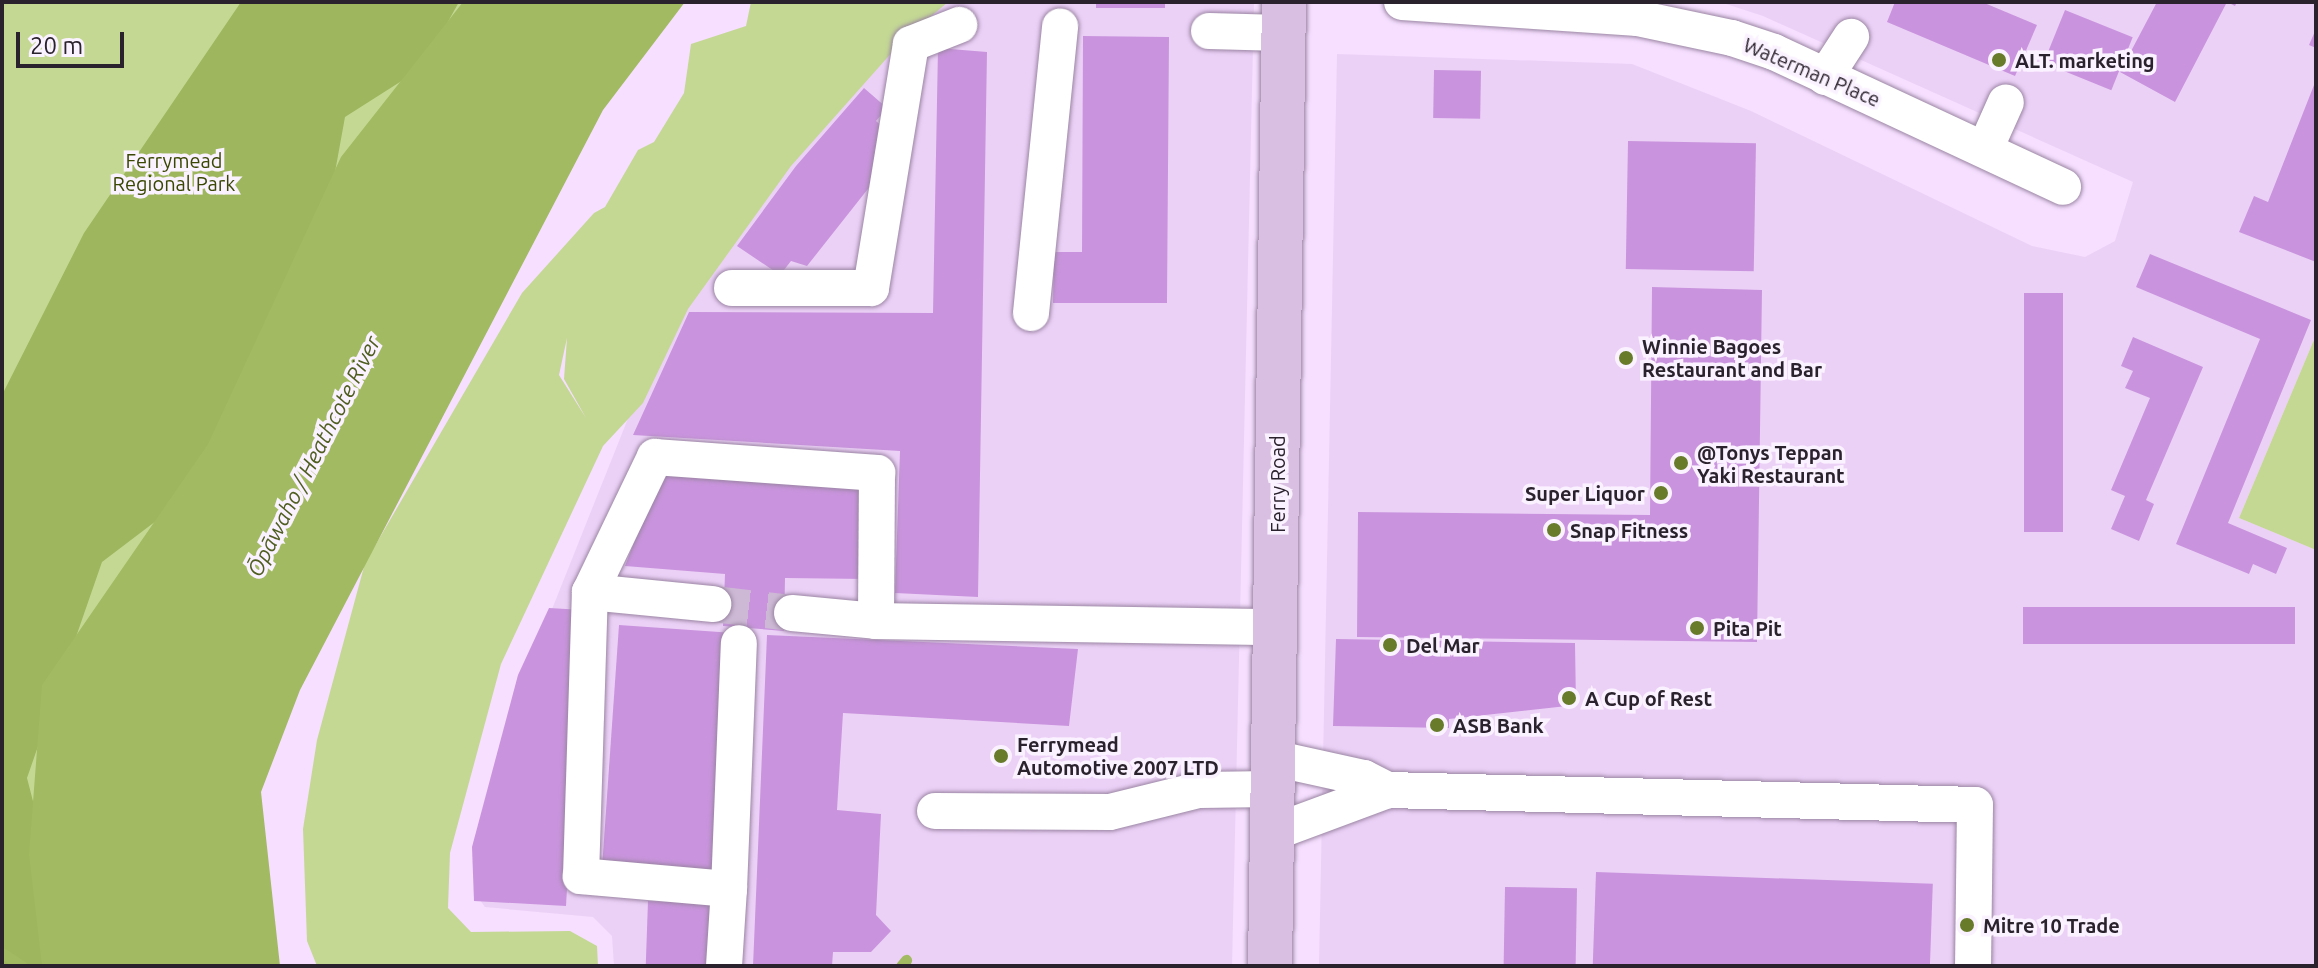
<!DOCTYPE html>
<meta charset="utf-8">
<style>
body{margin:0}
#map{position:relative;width:2318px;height:968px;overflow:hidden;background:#f6dfff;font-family:Ubuntu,sans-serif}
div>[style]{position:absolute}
.built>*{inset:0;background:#ecd1f7}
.green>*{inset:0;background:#c4d894}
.forest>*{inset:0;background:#9eb65e}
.water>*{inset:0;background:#a2ba61}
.stream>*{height:11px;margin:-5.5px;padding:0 5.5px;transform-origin:5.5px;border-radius:5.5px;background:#a2ba61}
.building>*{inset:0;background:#c994dd;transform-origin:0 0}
.minor-tunnel>*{height:36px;margin-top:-18px;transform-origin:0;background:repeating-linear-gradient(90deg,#cdb9d5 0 36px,transparent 0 54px)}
.roads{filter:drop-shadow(0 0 2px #9a85a3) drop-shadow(0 0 2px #9a85a3)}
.minor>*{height:36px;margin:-18px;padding:0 18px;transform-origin:18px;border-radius:18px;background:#fff}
.major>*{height:44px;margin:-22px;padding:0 22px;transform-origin:22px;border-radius:22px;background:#d9c0e3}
.dots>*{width:22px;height:22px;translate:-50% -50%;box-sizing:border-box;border:4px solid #fbf2ff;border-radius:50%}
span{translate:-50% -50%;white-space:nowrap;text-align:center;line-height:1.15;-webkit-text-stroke:7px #fbf2ff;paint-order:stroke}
.poi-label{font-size:20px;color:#2a222d;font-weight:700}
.left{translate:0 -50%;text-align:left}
.right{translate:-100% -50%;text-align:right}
.street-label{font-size:20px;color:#2a222d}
.park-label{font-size:20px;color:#394702}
.water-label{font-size:22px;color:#4f5e20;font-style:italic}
.frame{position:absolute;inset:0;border:4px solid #2a222d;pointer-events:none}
.scale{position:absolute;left:16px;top:32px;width:108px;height:36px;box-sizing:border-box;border:4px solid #2a222d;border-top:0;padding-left:10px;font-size:24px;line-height:28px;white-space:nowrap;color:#2a222d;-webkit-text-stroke:6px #fbf2ff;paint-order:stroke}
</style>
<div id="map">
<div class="built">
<div style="clip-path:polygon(889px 2px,1254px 2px,1232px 966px,614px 966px,612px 936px,593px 917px,485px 907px,477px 896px,517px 697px,629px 416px,639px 286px)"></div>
<div style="clip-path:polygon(1720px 2px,2316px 2px,2316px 335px,2239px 518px,2316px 550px,2316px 966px,1319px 966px,1337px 54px,1632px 64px,1751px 111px,2032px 246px,2085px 257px,2115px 241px,2133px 182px,1763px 16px)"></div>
</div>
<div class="green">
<div style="clip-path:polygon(2px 2px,512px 2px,2px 966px)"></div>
<div style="clip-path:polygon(evenodd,751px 2px,948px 2px,903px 40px,791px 166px,688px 309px,643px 403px,603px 446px,501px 664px,450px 853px,448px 908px,471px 932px,570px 931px,597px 946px,598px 966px,317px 966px,307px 941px,303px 829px,317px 740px,365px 563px,522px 293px,594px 213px,605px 207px,638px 150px,654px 142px,684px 93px,691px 44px,746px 26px,751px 2px,567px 338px,564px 379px,586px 418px,559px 375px,567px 338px)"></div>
<div style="clip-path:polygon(2316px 335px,2316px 550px,2239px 518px)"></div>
</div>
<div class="forest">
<div style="clip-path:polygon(241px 2px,459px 2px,422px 68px,345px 117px,322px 244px,210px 480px,102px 562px,27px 778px,56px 890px,47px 966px,2px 966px,2px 395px,84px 233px)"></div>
</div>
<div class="water">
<div style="clip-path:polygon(463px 2px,685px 2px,603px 110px,300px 690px,261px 792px,280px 966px,42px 966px,29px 854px,42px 685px,208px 444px,341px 157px)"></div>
</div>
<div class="stream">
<div style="left:2px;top:953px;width:24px;rotate:33deg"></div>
<div style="left:901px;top:966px;width:8px;rotate:-50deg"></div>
</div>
<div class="building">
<div style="left:1096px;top:2px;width:69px;height:6px"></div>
<div style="clip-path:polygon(1895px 2px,1982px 2px,2037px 25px,2015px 76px,1887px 22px)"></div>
<div style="clip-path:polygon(2157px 2px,2237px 2px,2235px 6px,2227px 2px,2175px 102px,2120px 72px)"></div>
<div style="left:2065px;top:10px;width:73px;height:57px;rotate:22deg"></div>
<div style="clip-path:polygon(2316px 29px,2316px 48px,2309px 45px)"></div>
<div style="clip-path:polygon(1083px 36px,1169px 37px,1167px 303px,1053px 303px,1054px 252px,1082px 252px)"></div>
<div style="clip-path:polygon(938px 48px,987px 52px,978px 597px,895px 593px,900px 451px,633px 435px,689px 312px,933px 313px)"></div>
<div style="left:1434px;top:70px;width:47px;height:48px;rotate:1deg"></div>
<div style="clip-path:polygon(2316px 80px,2316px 262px,2239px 232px,2254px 196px,2268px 202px)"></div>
<div style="clip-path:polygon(864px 88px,887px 108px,876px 121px,893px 136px,890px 161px,807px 266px,791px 261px,780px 275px,737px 246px,796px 166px)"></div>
<div style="left:1628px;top:141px;width:128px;height:128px;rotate:1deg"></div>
<div style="clip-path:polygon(2150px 254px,2311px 320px,2228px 523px,2287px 548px,2276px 574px,2253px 564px,2249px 574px,2176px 544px,2260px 339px,2136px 287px)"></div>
<div style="clip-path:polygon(1652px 287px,1762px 290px,1757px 642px,1357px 637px,1358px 512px,1650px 515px)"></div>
<div style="left:2024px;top:293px;width:39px;height:239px"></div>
<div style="clip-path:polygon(2133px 337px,2203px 367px,2146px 500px,2154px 504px,2139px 541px,2111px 529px,2125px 496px,2111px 490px,2150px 398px,2125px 388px,2133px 371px,2121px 366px)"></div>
<div style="clip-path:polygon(665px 462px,870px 473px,866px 579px,785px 578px,784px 631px,723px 626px,725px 574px,625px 566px)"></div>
<div style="left:2023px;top:607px;width:272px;height:37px"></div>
<div style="clip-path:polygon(549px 608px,583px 610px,566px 906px,474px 901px,472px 847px,518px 675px)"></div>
<div style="left:619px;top:625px;width:115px;height:248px;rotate:4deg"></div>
<div style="clip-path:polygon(767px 635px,1078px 649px,1069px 726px,843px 713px,837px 810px,881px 814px,876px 915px,891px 931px,871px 952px,833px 952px,832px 966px,753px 966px)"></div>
<div style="clip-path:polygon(1336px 639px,1575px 643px,1576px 705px,1449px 719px,1449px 728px,1333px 726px)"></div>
<div style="left:1596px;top:872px;width:337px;height:94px;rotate:2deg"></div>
<div style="left:1505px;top:887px;width:72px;height:79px;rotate:1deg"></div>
<div style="left:648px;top:901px;width:72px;height:65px;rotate:2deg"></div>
</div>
<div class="minor-tunnel">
<div style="left:713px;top:604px;width:80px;rotate:6.5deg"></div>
</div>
<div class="roads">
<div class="minor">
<div style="left:1402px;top:2px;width:236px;rotate:3.9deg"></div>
<div style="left:1637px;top:18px;width:97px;rotate:11.9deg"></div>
<div style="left:1732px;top:38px;width:44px;rotate:18.4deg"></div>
<div style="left:1774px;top:52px;width:319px;rotate:25deg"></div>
<div style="left:1209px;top:31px;width:73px;rotate:1.6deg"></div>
<div style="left:1825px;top:77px;width:48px;rotate:-57deg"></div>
<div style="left:1985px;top:149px;width:51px;rotate:-65.9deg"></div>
<div style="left:732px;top:288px;width:139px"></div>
<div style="left:871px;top:288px;width:247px;rotate:-80.7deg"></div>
<div style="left:911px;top:44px;width:52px;rotate:-21.6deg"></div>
<div style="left:1031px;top:313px;width:288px;rotate:-84.2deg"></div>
<div style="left:590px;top:592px;width:124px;rotate:5.6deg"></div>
<div style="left:792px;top:613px;width:84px;rotate:5.4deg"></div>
<div style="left:1273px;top:758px;width:93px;rotate:12.4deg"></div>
<div style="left:1364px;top:778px;width:27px;rotate:27deg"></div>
<div style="left:1388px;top:790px;width:587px;rotate:1.46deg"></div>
<div style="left:1975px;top:805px;width:161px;rotate:90.7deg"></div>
<div style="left:935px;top:811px;width:175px;rotate:0.3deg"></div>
<div style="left:1110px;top:812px;width:92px;rotate:-13.9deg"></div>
<div style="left:1199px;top:790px;width:74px;rotate:-0.8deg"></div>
<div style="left:1272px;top:833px;width:124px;rotate:-20.3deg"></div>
<div style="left:729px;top:889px;width:246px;rotate:-87.7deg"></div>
<div style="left:724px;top:966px;width:77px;rotate:-86.3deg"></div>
<div style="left:729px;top:889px;width:149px;rotate:-175deg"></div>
<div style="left:581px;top:876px;width:284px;rotate:-88.2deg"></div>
<div style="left:590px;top:592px;width:150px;rotate:-64.3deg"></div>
<div style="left:655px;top:457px;width:223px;rotate:4.1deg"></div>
<div style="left:877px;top:473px;width:148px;rotate:90.4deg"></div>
<div style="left:876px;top:621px;width:400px;rotate:0.9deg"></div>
</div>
<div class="major">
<div style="left:1270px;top:966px;width:964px;rotate:-89.17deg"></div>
</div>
</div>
<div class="dots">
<div style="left:1999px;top:60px;background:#677b2b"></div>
<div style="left:1626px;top:358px;background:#677b2b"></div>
<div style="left:1681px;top:463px;background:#677b2b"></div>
<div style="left:1661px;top:493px;background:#677b2b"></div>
<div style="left:1554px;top:530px;background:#677b2b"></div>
<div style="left:1697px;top:628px;background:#677b2b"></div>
<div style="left:1390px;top:645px;background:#677b2b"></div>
<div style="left:1569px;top:698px;background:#677b2b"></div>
<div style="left:1437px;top:725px;background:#677b2b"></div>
<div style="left:1001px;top:756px;background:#677b2b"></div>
<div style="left:1967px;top:925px;background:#677b2b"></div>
</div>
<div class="poi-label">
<span class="left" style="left:2015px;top:60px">ALT. marketing</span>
<span class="left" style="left:1642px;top:358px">Winnie Bagoes<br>Restaurant and Bar</span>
<span class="left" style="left:1697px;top:464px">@Tonys Teppan<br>Yaki Restaurant</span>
<span class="right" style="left:1645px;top:493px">Super Liquor</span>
<span class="left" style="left:1570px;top:530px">Snap Fitness</span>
<span class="left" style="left:1713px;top:628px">Pita Pit</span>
<span class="left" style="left:1406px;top:645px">Del Mar</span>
<span class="left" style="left:1585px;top:698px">A Cup of Rest</span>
<span class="left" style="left:1453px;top:725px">ASB Bank</span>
<span class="left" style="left:1017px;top:756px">Ferrymead<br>Automotive 2007 LTD</span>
<span class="left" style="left:1983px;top:925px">Mitre 10 Trade</span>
</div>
<div class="street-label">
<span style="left:1812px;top:72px;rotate:23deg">Waterman Place</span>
<span style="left:1277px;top:484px;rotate:-90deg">Ferry Road</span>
</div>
<div class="park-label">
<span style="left:174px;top:172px">Ferrymead<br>Regional Park</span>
</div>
<div class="water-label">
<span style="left:313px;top:456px;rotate:-63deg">Ōpāwaho / Heathcote River</span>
</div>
<div class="frame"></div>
<div class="scale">20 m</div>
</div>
